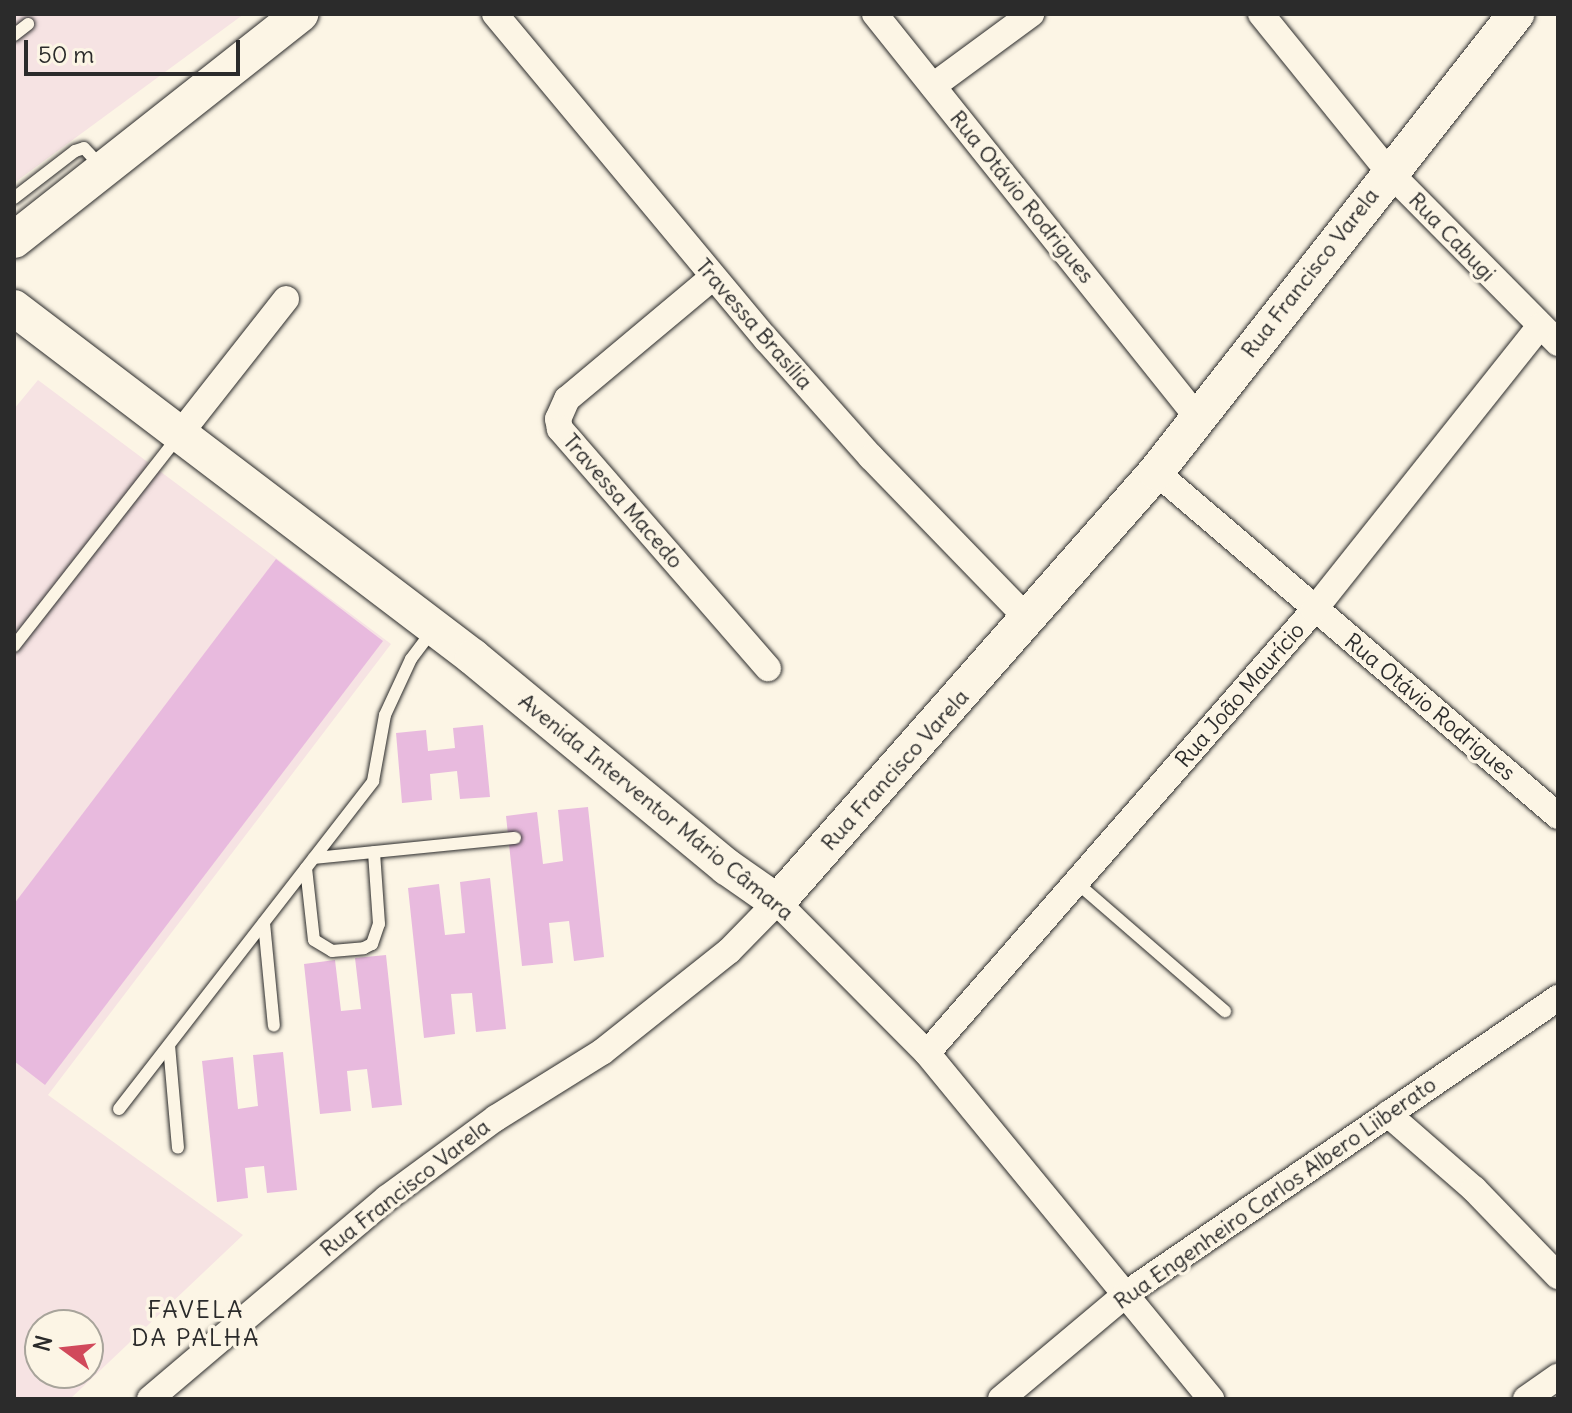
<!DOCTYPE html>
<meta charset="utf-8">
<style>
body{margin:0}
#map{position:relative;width:1572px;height:1413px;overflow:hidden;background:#fcf5e5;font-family:Delius,sans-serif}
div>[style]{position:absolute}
.built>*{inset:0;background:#f6e3e3}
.building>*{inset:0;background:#e8bade}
.roads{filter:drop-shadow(0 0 2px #2b2b2b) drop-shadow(0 0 2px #2b2b2b)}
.lane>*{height:12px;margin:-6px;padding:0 6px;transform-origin:6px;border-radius:6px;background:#fcf5e5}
.street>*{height:26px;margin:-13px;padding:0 13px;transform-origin:13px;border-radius:13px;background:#fcf5e5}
.secondary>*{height:36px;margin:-18px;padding:0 18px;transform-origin:18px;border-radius:18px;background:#fcf5e5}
span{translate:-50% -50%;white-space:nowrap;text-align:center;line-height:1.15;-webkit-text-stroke:7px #fcf5e5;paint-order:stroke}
.street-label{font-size:22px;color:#2b2b2b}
.neighbourhood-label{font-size:24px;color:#2b2b2b;letter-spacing:2px}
.frame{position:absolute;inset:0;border:16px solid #2b2b2b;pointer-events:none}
.north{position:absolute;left:24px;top:1309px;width:80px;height:80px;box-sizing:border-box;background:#fcf5e5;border:2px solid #a8a49b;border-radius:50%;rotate:285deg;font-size:22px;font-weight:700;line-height:32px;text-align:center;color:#2b2b2b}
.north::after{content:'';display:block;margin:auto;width:28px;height:36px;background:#d1495b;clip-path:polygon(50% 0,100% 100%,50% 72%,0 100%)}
.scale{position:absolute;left:24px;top:40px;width:216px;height:36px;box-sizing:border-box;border:4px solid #2b2b2b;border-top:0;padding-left:10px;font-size:24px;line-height:28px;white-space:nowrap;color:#2b2b2b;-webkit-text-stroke:6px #fcf5e5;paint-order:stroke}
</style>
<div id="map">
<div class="built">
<div style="clip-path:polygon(14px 14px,244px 14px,14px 183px)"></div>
<div style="clip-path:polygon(evenodd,38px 380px,391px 644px,48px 1095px,243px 1235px,70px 1399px,14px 1399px,14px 409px,38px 380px,40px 1325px,88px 1325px,88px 1373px,40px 1373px,40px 1325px)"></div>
</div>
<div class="building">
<div style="clip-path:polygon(276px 559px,383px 641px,45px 1085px,14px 1061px,14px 904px)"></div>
<div style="clip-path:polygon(483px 725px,490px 797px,460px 799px,457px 771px,430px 774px,432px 800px,402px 803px,396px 733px,426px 730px,428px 751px,455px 748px,453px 728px)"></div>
<div style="clip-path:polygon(588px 807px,604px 957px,574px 961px,569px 921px,549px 923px,553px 963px,522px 966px,506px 816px,537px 812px,543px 864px,563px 861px,558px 810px)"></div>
<div style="clip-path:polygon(490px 878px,506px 1029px,476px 1032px,472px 993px,451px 994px,455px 1034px,424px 1038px,408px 888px,439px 884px,445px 935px,465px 933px,460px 882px)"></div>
<div style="clip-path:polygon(386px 955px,402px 1105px,372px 1108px,367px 1069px,347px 1071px,351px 1111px,320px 1114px,304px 964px,335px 960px,341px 1011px,361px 1009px,355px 958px)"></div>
<div style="clip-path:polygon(283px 1052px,297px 1190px,267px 1193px,264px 1166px,245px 1168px,248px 1198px,217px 1202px,202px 1061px,233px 1057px,238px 1109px,258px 1106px,253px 1055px)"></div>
</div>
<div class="roads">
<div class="lane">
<div style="left:14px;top:35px;width:18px;rotate:-38deg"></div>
<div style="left:14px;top:198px;width:77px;rotate:-37.6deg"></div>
<div style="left:75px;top:151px;width:9px;rotate:-18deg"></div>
<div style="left:84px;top:148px;width:23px;rotate:47deg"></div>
<div style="left:14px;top:646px;width:264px;rotate:-51.9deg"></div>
<div style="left:314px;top:858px;width:202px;rotate:-5.7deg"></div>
<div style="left:306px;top:868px;width:72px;rotate:83.7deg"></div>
<div style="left:314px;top:940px;width:21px;rotate:31deg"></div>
<div style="left:332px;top:951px;width:32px;rotate:-5deg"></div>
<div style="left:364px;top:948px;width:9px;rotate:-27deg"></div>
<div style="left:372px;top:944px;width:21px;rotate:-71deg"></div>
<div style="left:379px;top:924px;width:72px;rotate:-94deg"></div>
<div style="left:1077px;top:883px;width:196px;rotate:40.9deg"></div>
<div style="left:264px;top:923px;width:103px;rotate:84.5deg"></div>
<div style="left:169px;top:1045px;width:103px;rotate:85deg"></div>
<div style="left:119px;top:1109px;width:415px;rotate:-52.2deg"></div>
<div style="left:373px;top:781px;width:67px;rotate:-79.7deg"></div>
<div style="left:385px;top:715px;width:62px;rotate:-65.1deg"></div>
<div style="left:411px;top:659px;width:36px;rotate:-53deg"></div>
</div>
<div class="street">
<div style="left:495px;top:14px;width:425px;rotate:50.2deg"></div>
<div style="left:767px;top:340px;width:157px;rotate:48.4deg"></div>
<div style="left:871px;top:457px;width:227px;rotate:45.9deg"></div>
<div style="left:875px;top:14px;width:517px;rotate:51.36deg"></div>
<div style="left:1261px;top:14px;width:202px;rotate:51deg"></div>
<div style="left:1388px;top:171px;width:242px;rotate:45.3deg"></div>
<div style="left:933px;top:86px;width:122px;rotate:-36.3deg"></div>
<div style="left:713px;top:277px;width:190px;rotate:140.1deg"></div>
<div style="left:567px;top:399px;width:22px;rotate:114deg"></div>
<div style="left:558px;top:419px;width:10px;rotate:79deg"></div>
<div style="left:560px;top:429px;width:317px;rotate:49deg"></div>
<div style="left:179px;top:435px;width:173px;rotate:-51.8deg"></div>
<div style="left:1156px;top:472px;width:529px;rotate:40.55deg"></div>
<div style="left:927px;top:1053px;width:588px;rotate:-48.86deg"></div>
<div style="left:1314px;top:610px;width:363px;rotate:-51.5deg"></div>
<div style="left:1388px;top:1114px;width:114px;rotate:41.1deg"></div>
<div style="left:1474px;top:1189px;width:121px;rotate:46deg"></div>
<div style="left:150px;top:1399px;width:311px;rotate:-40.3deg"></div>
<div style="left:387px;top:1198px;width:135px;rotate:-36.3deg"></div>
<div style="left:496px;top:1118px;width:125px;rotate:-31.9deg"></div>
<div style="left:602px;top:1052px;width:162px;rotate:-38.5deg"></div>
<div style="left:729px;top:951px;width:69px;rotate:-45.6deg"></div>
<div style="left:777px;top:902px;width:213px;rotate:45.2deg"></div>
<div style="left:927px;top:1053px;width:448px;rotate:50.6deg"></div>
<div style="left:1001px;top:1399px;width:163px;rotate:-40deg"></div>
<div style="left:1126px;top:1294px;width:524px;rotate:-34.42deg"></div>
<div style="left:1526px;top:1399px;width:39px;rotate:-35deg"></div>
</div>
<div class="secondary">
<div style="left:14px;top:240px;width:365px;rotate:-38.3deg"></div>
<div style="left:14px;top:308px;width:577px;rotate:37.25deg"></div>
<div style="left:473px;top:657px;width:330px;rotate:39.6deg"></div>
<div style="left:727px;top:867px;width:61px;rotate:35deg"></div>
<div style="left:777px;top:902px;width:573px;rotate:-48.61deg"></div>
<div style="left:1156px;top:472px;width:583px;rotate:-51.83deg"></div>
</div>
</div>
<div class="street-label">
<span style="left:1022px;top:197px;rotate:51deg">Rua Otávio Rodrigues</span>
<span style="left:1452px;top:237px;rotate:46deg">Rua Cabugi</span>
<span style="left:1310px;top:273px;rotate:-52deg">Rua Francisco Varela</span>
<span style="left:754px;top:324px;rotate:49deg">Travessa Brasília</span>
<span style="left:623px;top:501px;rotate:49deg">Travessa Macedo</span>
<span style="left:1240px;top:695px;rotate:-49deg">Rua João Maurício</span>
<span style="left:1430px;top:707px;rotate:40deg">Rua Otávio Rodrigues</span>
<span style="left:895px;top:770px;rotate:-48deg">Rua Francisco Varela</span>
<span style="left:656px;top:807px;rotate:39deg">Avenida Interventor Mário Câmara</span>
<span style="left:405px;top:1188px;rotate:-38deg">Rua Francisco Varela</span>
<span style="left:1275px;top:1193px;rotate:-35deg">Rua Engenheiro Carlos Albero Liiberato</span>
</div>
<div class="neighbourhood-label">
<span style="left:196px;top:1324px">FAVELA<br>DA PALHA</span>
</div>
<div class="frame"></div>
<div class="north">N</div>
<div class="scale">50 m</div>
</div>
